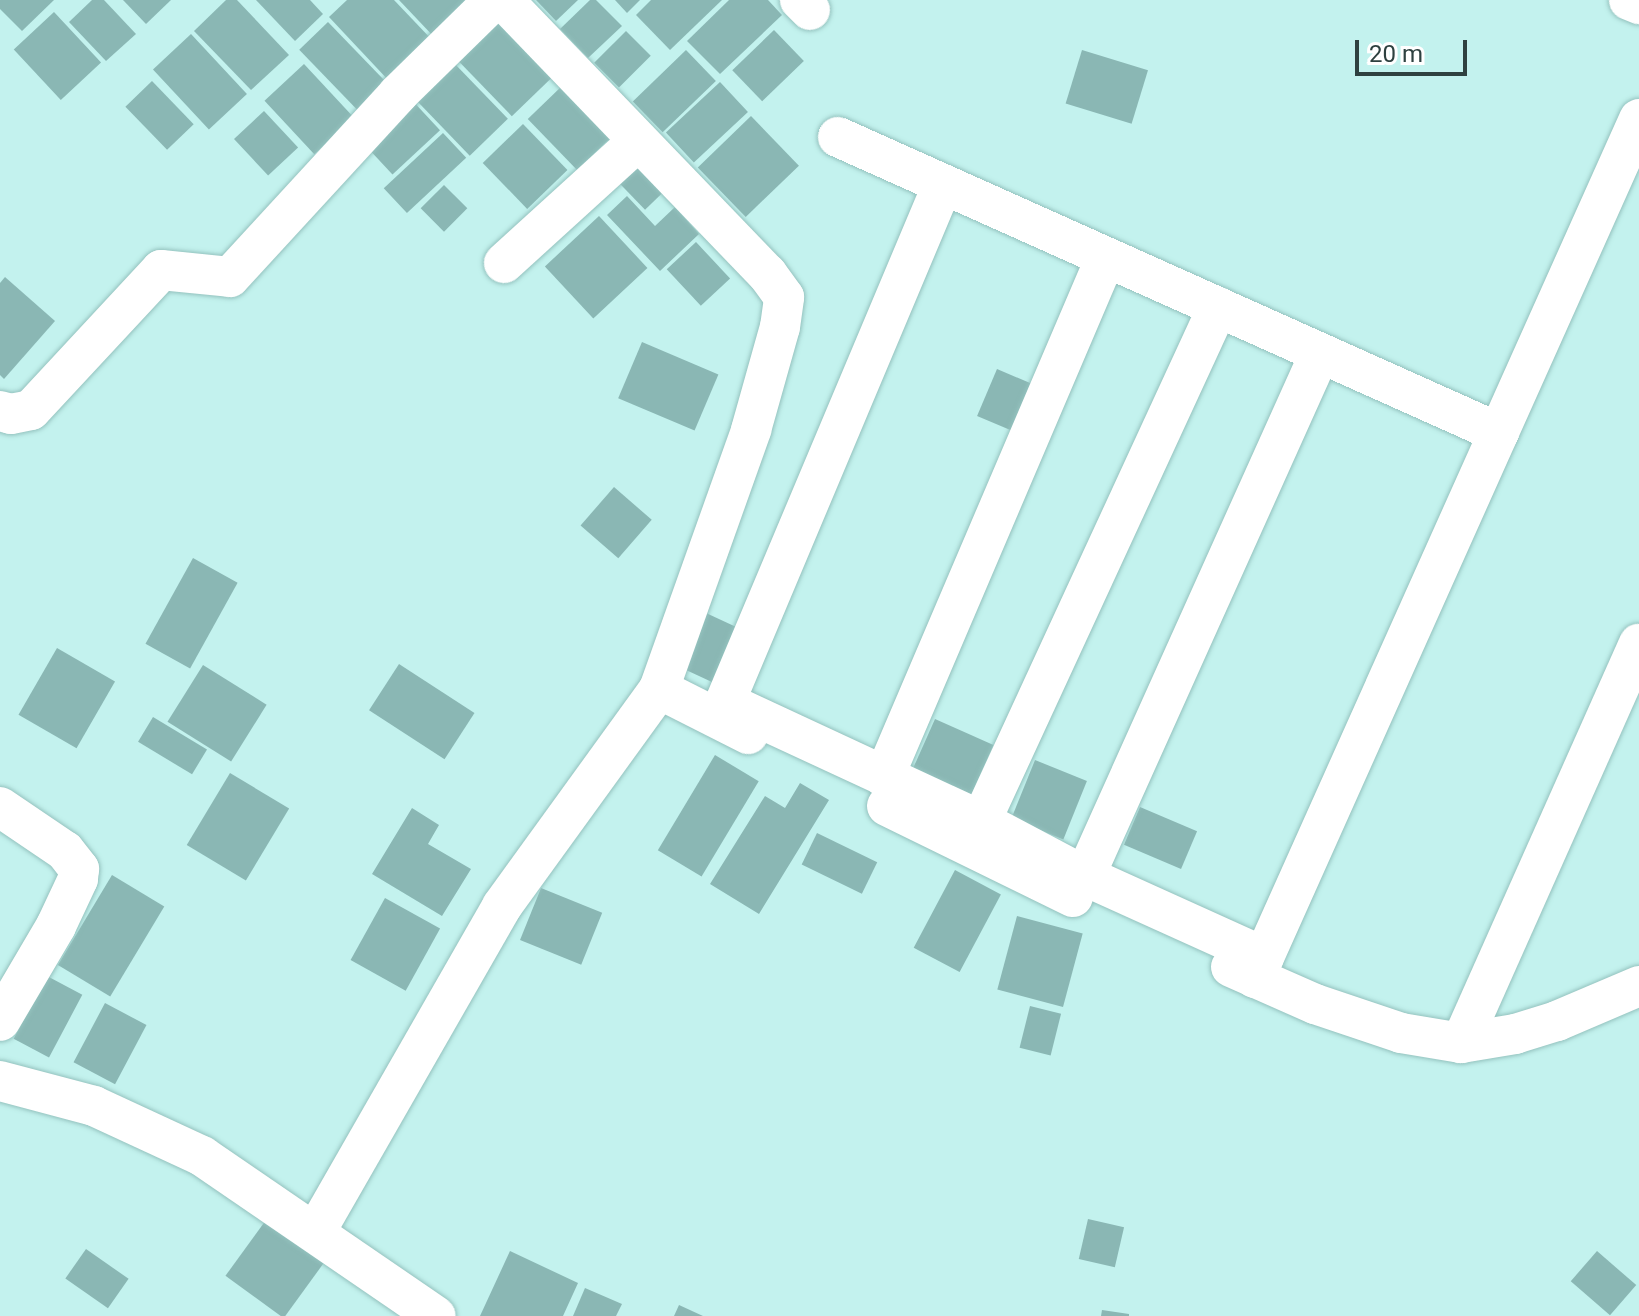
<!DOCTYPE html>
<style>
body{margin:0}
#map{position:relative;width:1639px;height:1316px;overflow:hidden;background:#c3f2ee;font-family:Roboto,sans-serif}
div>[style]{position:absolute}
.building>*{inset:0;background:#8ab7b4;transform-origin:0 0}
.roads{filter:drop-shadow(0 0 2px #94c2be) drop-shadow(0 0 2px #94c2be)}
.street>*{height:40px;margin:-20px;padding:0 20px;transform-origin:20px;border-radius:20px;background:#fff}
span{translate:-50% -50%;white-space:nowrap;text-align:center;line-height:1.15;-webkit-text-stroke:8px #fff;paint-order:stroke}
.scale{position:absolute;left:1355px;top:40px;width:112px;height:36px;box-sizing:border-box;border:4px solid #2e4140;border-top:0;padding-left:10px;font-size:24px;line-height:28px;white-space:nowrap;color:#2e4140;-webkit-text-stroke:6px #fff;paint-order:stroke}
</style>
<div id="map">
<div class="building">
<div style="clip-path:polygon(0 0,54px 0,22px 31px,0 9px)"></div>
<div style="clip-path:polygon(92px 0,104px 0,136px 34px,106px 61px,69px 22px)"></div>
<div style="clip-path:polygon(123px 0,171px 0,146px 24px)"></div>
<div style="clip-path:polygon(226px 0,237px 0,289px 55px,251px 90px,194px 31px)"></div>
<div style="clip-path:polygon(256px 0,310px 0,323px 14px,295px 41px)"></div>
<div style="clip-path:polygon(347px 0,394px 0,434px 42px,390px 82px,329px 17px)"></div>
<div style="clip-path:polygon(399px 0,477px 0,435px 38px)"></div>
<div style="clip-path:polygon(536px 0,578px 0,556px 21px)"></div>
<div style="clip-path:polygon(590px 0,596px 0,622px 26px,588px 58px,560px 29px)"></div>
<div style="clip-path:polygon(615px 0,640px 0,627px 13px)"></div>
<div style="clip-path:polygon(651px 0,722px 0,670px 50px,636px 15px)"></div>
<div style="clip-path:polygon(729px 0,768px 0,782px 15px,720px 74px,687px 41px)"></div>
<div style="left:54px;top:12px;width:69px;height:55px;rotate:47deg"></div>
<div style="left:498px;top:17px;width:81px;height:59px;rotate:46deg"></div>
<div style="left:328px;top:22px;width:90px;height:40px;rotate:46deg"></div>
<div style="left:774px;top:30px;width:43px;height:58px;rotate:46deg"></div>
<div style="left:626px;top:31px;width:35px;height:45px;rotate:45deg"></div>
<div style="left:191px;top:34px;width:82px;height:52px;rotate:47deg"></div>
<div style="left:686px;top:50px;width:43px;height:74px;rotate:46deg"></div>
<div style="left:1082px;top:50px;width:69px;height:56px;rotate:17deg"></div>
<div style="left:453px;top:62px;width:79px;height:53px;rotate:46deg"></div>
<div style="left:304px;top:64px;width:73px;height:54px;rotate:47deg"></div>
<div style="left:152px;top:81px;width:60px;height:37px;rotate:46deg"></div>
<div style="left:720px;top:82px;width:41px;height:74px;rotate:47deg"></div>
<div style="left:563px;top:85px;width:71px;height:49px;rotate:46deg"></div>
<div style="left:410px;top:98px;width:44px;height:65px;rotate:47deg"></div>
<div style="left:264px;top:111px;width:50px;height:41px;rotate:47deg"></div>
<div style="left:751px;top:116px;width:69px;height:74px;rotate:46deg"></div>
<div style="left:523px;top:124px;width:64px;height:56px;rotate:46deg"></div>
<div style="left:443px;top:133px;width:34px;height:81px;rotate:47deg"></div>
<div style="left:641px;top:158px;width:40px;height:33px;rotate:46deg"></div>
<div style="left:444px;top:185px;width:33px;height:33px;rotate:45deg"></div>
<div style="clip-path:polygon(627px 196px,655px 226px,675px 207px,699px 234px,660px 271px,607px 215px)"></div>
<div style="left:599px;top:216px;width:71px;height:74px;rotate:47deg"></div>
<div style="left:696px;top:242px;width:50px;height:40px;rotate:47deg"></div>
<div style="clip-path:polygon(5px 277px,55px 321px,4px 379px,0 375px,0 283px)"></div>
<div style="left:642px;top:342px;width:83px;height:61px;rotate:23deg"></div>
<div style="left:997px;top:369px;width:69px;height:51px;rotate:23deg"></div>
<div style="left:614px;top:487px;width:50px;height:51px;rotate:41deg"></div>
<div style="left:193px;top:558px;width:51px;height:98px;rotate:29deg"></div>
<div style="left:706px;top:613px;width:47px;height:60px;rotate:25deg"></div>
<div style="left:57px;top:648px;width:67px;height:77px;rotate:30deg"></div>
<div style="left:399px;top:664px;width:90px;height:55px;rotate:33deg"></div>
<div style="left:203px;top:665px;width:75px;height:67px;rotate:32deg"></div>
<div style="left:153px;top:717px;width:63px;height:29px;rotate:31deg"></div>
<div style="left:935px;top:719px;width:64px;height:63px;rotate:24deg"></div>
<div style="left:715px;top:755px;width:51px;height:111px;rotate:31deg"></div>
<div style="left:1035px;top:760px;width:56px;height:63px;rotate:22deg"></div>
<div style="left:230px;top:773px;width:69px;height:84px;rotate:31deg"></div>
<div style="clip-path:polygon(800px 783px,829px 800px,759px 914px,710px 884px,765px 796px,785px 808px)"></div>
<div style="left:1140px;top:807px;width:62px;height:41px;rotate:23deg"></div>
<div style="clip-path:polygon(412px 808px,439px 825px,428px 844px,471px 869px,442px 916px,372px 874px)"></div>
<div style="left:817px;top:833px;width:67px;height:35px;rotate:26deg"></div>
<div style="left:955px;top:870px;width:52px;height:88px;rotate:28deg"></div>
<div style="left:112px;top:875px;width:61px;height:105px;rotate:31deg"></div>
<div style="left:541px;top:888px;width:66px;height:56px;rotate:22deg"></div>
<div style="left:385px;top:898px;width:63px;height:71px;rotate:29deg"></div>
<div style="left:1017px;top:916px;width:68px;height:76px;rotate:15deg"></div>
<div style="left:47px;top:976px;width:40px;height:71px;rotate:28deg"></div>
<div style="left:105px;top:1003px;width:47px;height:67px;rotate:28deg"></div>
<div style="left:1030px;top:1006px;width:32px;height:43px;rotate:14deg"></div>
<div style="left:1088px;top:1219px;width:37px;height:41px;rotate:13deg"></div>
<div style="left:266px;top:1220px;width:72px;height:69px;rotate:36deg"></div>
<div style="left:86px;top:1249px;width:52px;height:36px;rotate:35deg"></div>
<div style="clip-path:polygon(510px 1251px,578px 1283px,563px 1316px,480px 1316px)"></div>
<div style="left:1597px;top:1251px;width:52px;height:40px;rotate:41deg"></div>
<div style="clip-path:polygon(585px 1288px,622px 1304px,616px 1316px,573px 1316px)"></div>
<div style="clip-path:polygon(679px 1305px,703px 1316px,674px 1316px)"></div>
<div style="clip-path:polygon(1102px 1310px,1129px 1314px,1129px 1316px,1101px 1316px)"></div>
</div>
<div class="roads">
<div class="street">
<div style="left:800px;top:0;width:14px;rotate:45deg"></div>
<div style="left:1629px;top:0;width:11px;rotate:22deg"></div>
<div style="left:838px;top:137px;width:724px;rotate:24.12deg"></div>
<div style="left:943px;top:184px;width:562px;rotate:112.82deg"></div>
<div style="left:725px;top:702px;width:282px;rotate:24.9deg"></div>
<div style="left:981px;top:821px;width:118px;rotate:27.9deg"></div>
<div style="left:1085px;top:876px;width:196px;rotate:24.3deg"></div>
<div style="left:1264px;top:957px;width:23px;rotate:113deg"></div>
<div style="left:504px;top:263px;width:181px;rotate:-42.3deg"></div>
<div style="left:0;top:411px;width:11px;rotate:15deg"></div>
<div style="left:11px;top:414px;width:20px;rotate:-11deg"></div>
<div style="left:31px;top:410px;width:191px;rotate:-47.1deg"></div>
<div style="left:161px;top:270px;width:69px;rotate:5.8deg"></div>
<div style="left:230px;top:277px;width:248px;rotate:-47.4deg"></div>
<div style="left:398px;top:94px;width:134px;rotate:-44.4deg"></div>
<div style="left:659px;top:689px;width:100px;rotate:26.8deg"></div>
<div style="left:884px;top:777px;width:565px;rotate:-66.88deg"></div>
<div style="left:887px;top:806px;width:207px;rotate:26.1deg"></div>
<div style="left:0;top:807px;width:78px;rotate:34.1deg"></div>
<div style="left:65px;top:851px;width:23px;rotate:52deg"></div>
<div style="left:79px;top:869px;width:10px;rotate:96deg"></div>
<div style="left:78px;top:879px;width:52px;rotate:115.1deg"></div>
<div style="left:56px;top:926px;width:110px;rotate:120.5deg"></div>
<div style="left:981px;top:821px;width:566px;rotate:-65.25deg"></div>
<div style="left:1085px;top:876px;width:573px;rotate:-65.8deg"></div>
<div style="left:1264px;top:957px;width:918px;rotate:-65.89deg"></div>
<div style="left:1231px;top:967px;width:92px;rotate:23.8deg"></div>
<div style="left:1315px;top:1004px;width:91px;rotate:18.6deg"></div>
<div style="left:1401px;top:1033px;width:61px;rotate:9.5deg"></div>
<div style="left:1461px;top:1043px;width:55px;rotate:-9.5deg"></div>
<div style="left:1515px;top:1034px;width:44px;rotate:-17.2deg"></div>
<div style="left:1557px;top:1021px;width:89px;rotate:-23.1deg"></div>
<div style="left:1461px;top:1043px;width:437px;rotate:-66deg"></div>
<div style="left:0;top:1081px;width:97px;rotate:14.9deg"></div>
<div style="left:94px;top:1106px;width:119px;rotate:24.8deg"></div>
<div style="left:202px;top:1156px;width:283px;rotate:34.4deg"></div>
<div style="left:316px;top:1231px;width:374px;rotate:-60.2deg"></div>
<div style="left:502px;top:906px;width:268px;rotate:-54.1deg"></div>
<div style="left:659px;top:689px;width:275px;rotate:-70.4deg"></div>
<div style="left:751px;top:430px;width:107px;rotate:-74.3deg"></div>
<div style="left:780px;top:327px;width:30px;rotate:-82deg"></div>
<div style="left:784px;top:297px;width:29px;rotate:-126deg"></div>
<div style="left:767px;top:274px;width:380px;rotate:-133.9deg"></div>
</div>
</div>
<div class="scale">20 m</div>
</div>
